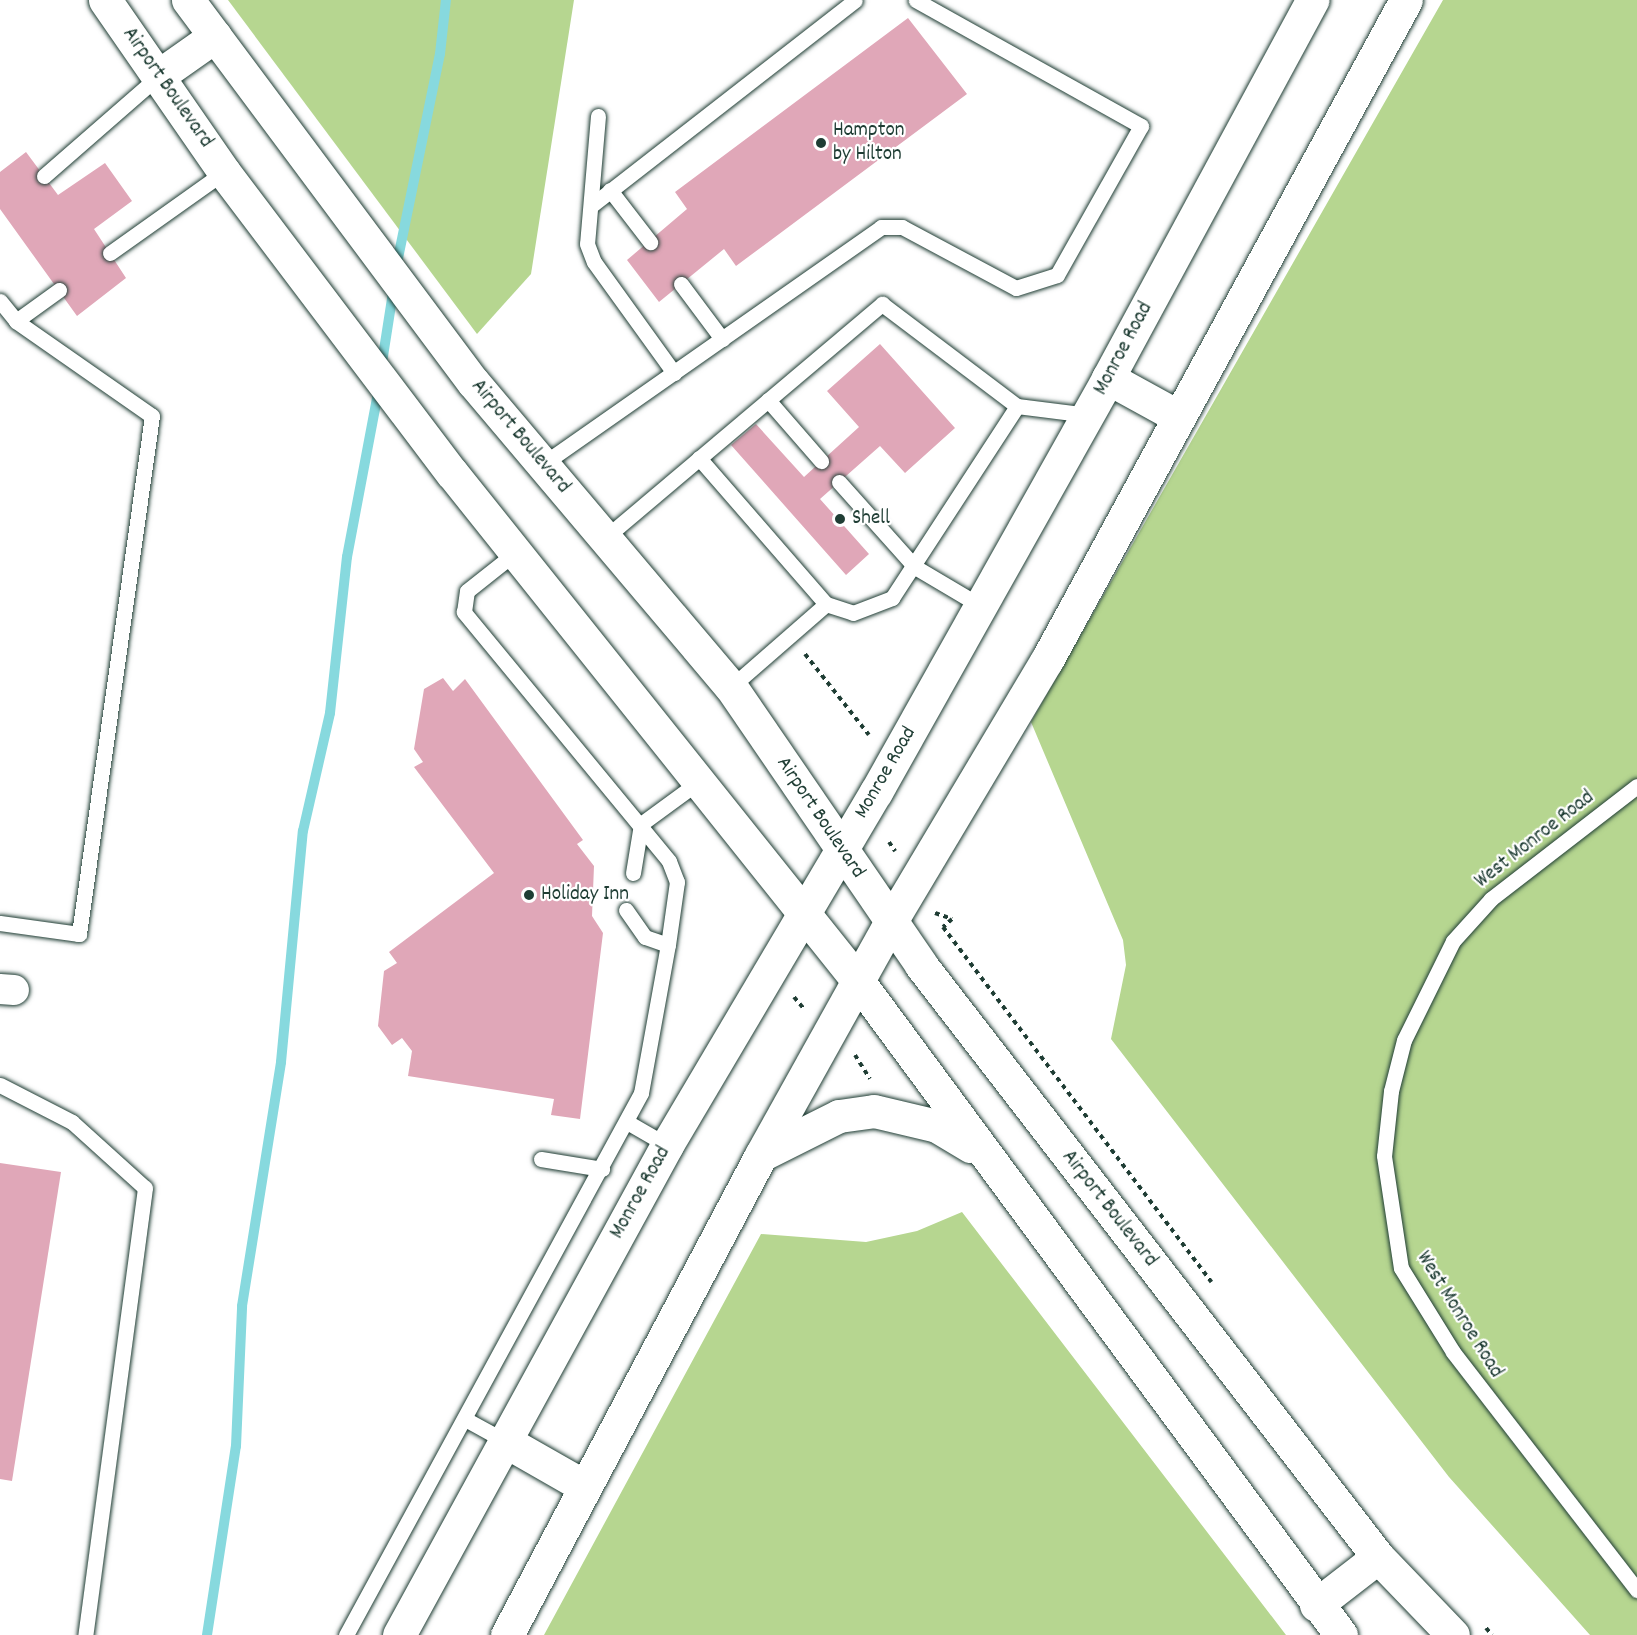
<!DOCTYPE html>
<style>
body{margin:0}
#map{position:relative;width:1637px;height:1635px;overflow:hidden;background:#fff;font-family:Dekko,sans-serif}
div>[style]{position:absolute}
.green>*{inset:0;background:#b6d690}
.stream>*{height:10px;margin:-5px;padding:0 5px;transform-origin:5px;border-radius:5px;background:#87d9de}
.building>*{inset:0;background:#e0a7b8}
.path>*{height:4px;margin-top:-2px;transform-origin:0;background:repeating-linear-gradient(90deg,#1f3d34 0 4.5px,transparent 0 9px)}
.roads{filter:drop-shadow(0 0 2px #1f3d34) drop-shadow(0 0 2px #1f3d34)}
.service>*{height:15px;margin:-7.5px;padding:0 7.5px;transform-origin:7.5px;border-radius:7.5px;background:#fff}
.minor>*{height:30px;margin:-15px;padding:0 15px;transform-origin:15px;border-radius:15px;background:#fff}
.secondary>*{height:33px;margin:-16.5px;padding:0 16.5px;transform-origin:16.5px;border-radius:16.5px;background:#fff}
.primary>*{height:33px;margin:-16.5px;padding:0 16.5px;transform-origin:16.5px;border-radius:16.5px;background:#fff}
.dots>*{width:16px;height:16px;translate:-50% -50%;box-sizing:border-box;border:3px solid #fff;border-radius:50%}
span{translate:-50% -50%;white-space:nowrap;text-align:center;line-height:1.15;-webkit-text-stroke:4.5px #fff;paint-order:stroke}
.street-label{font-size:21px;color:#1f3d34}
.poi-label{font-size:21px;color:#1f3d34}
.left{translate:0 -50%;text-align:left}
</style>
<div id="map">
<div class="green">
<div style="clip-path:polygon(228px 0,574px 0,531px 274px,477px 334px)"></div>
<div style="clip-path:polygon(1443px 0,1637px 0,1637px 1635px,1590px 1635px,1449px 1477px,1111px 1039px,1126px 965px,1123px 940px,1031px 722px)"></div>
<div style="clip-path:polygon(962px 1212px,1286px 1635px,544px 1635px,761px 1234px,866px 1242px,917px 1231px)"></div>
</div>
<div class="stream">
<div style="left:396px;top:268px;width:218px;rotate:-78.4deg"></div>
<div style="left:440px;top:54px;width:54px;rotate:-83.7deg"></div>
<div style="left:381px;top:369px;width:84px;rotate:-81.1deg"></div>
<div style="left:207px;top:1635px;width:191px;rotate:-81.3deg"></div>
<div style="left:236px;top:1446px;width:140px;rotate:-87.5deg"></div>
<div style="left:242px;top:1306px;width:247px;rotate:-80.9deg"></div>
<div style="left:281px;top:1062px;width:232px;rotate:-84.6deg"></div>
<div style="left:303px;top:831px;width:121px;rotate:-77.1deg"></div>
<div style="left:330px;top:713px;width:157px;rotate:-83.8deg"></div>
<div style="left:347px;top:557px;width:173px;rotate:-79.3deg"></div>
</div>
<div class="building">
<div style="clip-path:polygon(908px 18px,967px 94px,736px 266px,724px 249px,659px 302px,627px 260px,687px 209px,675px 192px)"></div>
<div style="clip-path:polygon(26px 152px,58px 195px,105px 163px,132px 201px,94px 229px,126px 278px,77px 316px,0 209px,0 172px)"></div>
<div style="clip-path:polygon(880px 344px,955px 428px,905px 473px,880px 446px,820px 499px,869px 554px,846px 575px,731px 445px,756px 424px,804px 477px,859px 427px,827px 391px)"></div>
<div style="clip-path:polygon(443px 678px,453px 691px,465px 679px,583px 840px,577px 844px,594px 866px,592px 916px,603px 933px,580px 1119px,551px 1115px,554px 1099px,408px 1076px,412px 1051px,402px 1038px,392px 1045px,378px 1026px,384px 971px,397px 963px,389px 952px,494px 873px,414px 767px,423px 762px,414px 749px,424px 689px)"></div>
<div style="clip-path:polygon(0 1163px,61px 1172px,12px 1481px,0 1479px)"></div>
</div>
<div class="path">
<div style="left:805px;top:654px;width:103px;rotate:51.7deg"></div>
<div style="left:889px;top:842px;width:11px;rotate:56deg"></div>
<div style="left:935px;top:913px;width:18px;rotate:19deg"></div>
<div style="left:952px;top:919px;width:12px;rotate:138deg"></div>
<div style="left:943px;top:927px;width:445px;rotate:52.9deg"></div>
<div style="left:794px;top:997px;width:17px;rotate:50deg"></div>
<div style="left:855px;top:1055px;width:28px;rotate:58deg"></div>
<div style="left:1486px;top:1628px;width:9px;rotate:49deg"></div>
</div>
<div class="roads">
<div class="service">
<div style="left:598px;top:116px;width:128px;rotate:94.9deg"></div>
<div style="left:587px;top:244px;width:19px;rotate:69deg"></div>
<div style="left:594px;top:262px;width:137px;rotate:54.2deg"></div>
<div style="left:44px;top:176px;width:155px;rotate:-41.1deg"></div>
<div style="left:610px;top:190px;width:66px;rotate:52.4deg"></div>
<div style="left:592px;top:205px;width:333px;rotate:-37.9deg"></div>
<div style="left:110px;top:253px;width:140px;rotate:-35.4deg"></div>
<div style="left:681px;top:284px;width:69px;rotate:53.3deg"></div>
<div style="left:0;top:301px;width:26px;rotate:51deg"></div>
<div style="left:768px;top:400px;width:81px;rotate:49deg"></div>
<div style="left:699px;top:458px;width:194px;rotate:49deg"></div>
<div style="left:826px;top:604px;width:28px;rotate:18deg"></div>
<div style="left:853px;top:613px;width:42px;rotate:-21deg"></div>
<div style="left:892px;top:598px;width:229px;rotate:-56.9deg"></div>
<div style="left:1017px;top:406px;width:72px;rotate:7.2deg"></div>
<div style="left:543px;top:464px;width:413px;rotate:-35deg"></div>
<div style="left:881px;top:227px;width:21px"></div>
<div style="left:902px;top:227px;width:129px;rotate:28.2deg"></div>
<div style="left:1016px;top:288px;width:43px;rotate:-17.6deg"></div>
<div style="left:1057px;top:275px;width:171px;rotate:-60.6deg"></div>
<div style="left:1141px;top:126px;width:258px;rotate:-150.8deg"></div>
<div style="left:839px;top:482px;width:114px;rotate:48.2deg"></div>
<div style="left:915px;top:567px;width:77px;rotate:30.6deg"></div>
<div style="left:605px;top:538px;width:363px;rotate:-40.2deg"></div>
<div style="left:882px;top:304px;width:169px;rotate:37.1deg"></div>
<div style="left:731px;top:687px;width:126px;rotate:-41.1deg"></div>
<div style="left:1637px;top:786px;width:185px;rotate:142.3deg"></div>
<div style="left:1491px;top:899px;width:57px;rotate:132.1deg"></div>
<div style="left:1453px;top:941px;width:110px;rotate:116.3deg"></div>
<div style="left:1404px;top:1040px;width:53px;rotate:104.3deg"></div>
<div style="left:1391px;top:1091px;width:65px;rotate:96.1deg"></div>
<div style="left:1384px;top:1156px;width:113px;rotate:81.4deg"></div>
<div style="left:1401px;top:1268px;width:99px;rotate:58.2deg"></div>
<div style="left:1453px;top:1352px;width:301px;rotate:52.3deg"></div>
<div style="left:633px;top:873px;width:50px;rotate:-80.7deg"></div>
<div style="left:641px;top:824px;width:69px;rotate:-36.2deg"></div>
<div style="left:626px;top:910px;width:33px;rotate:55deg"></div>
<div style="left:645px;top:937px;width:24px;rotate:19deg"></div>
<div style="left:0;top:923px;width:80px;rotate:7.9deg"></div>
<div style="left:79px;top:934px;width:523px;rotate:-81.98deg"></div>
<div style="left:152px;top:416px;width:166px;rotate:-145.1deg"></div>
<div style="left:16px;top:321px;width:53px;rotate:-35.8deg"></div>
<div style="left:0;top:1085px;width:81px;rotate:27.2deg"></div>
<div style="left:72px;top:1122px;width:98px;rotate:42.1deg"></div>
<div style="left:145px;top:1188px;width:451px;rotate:97.6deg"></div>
<div style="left:627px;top:1122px;width:46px;rotate:29.9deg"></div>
<div style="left:541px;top:1159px;width:62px;rotate:9.3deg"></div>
<div style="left:465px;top:1419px;width:46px;rotate:28.8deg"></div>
<div style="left:346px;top:1635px;width:617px;rotate:-61.44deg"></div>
<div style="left:641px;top:1093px;width:150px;rotate:-79.7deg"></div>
<div style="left:668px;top:945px;width:64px;rotate:-81.9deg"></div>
<div style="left:677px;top:882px;width:22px;rotate:-111deg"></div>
<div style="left:669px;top:861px;width:323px;rotate:-129.5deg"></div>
<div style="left:464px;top:612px;width:21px;rotate:-82deg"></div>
<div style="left:467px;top:591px;width:61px;rotate:-38.4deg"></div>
</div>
<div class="minor">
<div style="left:0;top:989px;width:14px;rotate:4deg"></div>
</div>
<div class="secondary">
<div style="left:1108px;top:378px;width:81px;rotate:28.8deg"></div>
<div style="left:505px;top:1441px;width:89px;rotate:29.7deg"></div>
<div style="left:399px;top:1635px;width:559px;rotate:-61.32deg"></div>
<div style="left:667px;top:1145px;width:410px;rotate:-59.4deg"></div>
<div style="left:876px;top:792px;width:475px;rotate:-60.7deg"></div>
<div style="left:1108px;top:378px;width:430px;rotate:-61.6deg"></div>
<div style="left:507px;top:1635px;width:543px;rotate:-62.11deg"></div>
<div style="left:761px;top:1155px;width:265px;rotate:-60.9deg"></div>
<div style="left:890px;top:923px;width:306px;rotate:-59.2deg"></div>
<div style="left:1047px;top:660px;width:751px;rotate:-61.46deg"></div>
</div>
<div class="primary">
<div style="left:105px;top:0;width:209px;rotate:55.3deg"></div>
<div style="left:224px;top:172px;width:378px;rotate:52.9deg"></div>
<div style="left:452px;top:473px;width:650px;rotate:51.37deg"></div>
<div style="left:858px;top:981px;width:813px;rotate:53.55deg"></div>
<div style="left:188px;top:0;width:477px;rotate:53.3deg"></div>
<div style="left:473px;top:382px;width:399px;rotate:49.8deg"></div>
<div style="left:731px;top:687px;width:337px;rotate:55.6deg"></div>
<div style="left:921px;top:965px;width:748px;rotate:52.33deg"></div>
<div style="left:1378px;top:1557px;width:108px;rotate:46.1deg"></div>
<div style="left:161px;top:74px;width:66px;rotate:-35.1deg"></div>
<div style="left:761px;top:1155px;width:87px;rotate:-26.6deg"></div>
<div style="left:839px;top:1116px;width:35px;rotate:-8deg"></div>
<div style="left:874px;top:1111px;width:65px;rotate:13.4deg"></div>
<div style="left:937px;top:1126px;width:39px;rotate:31deg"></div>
<div style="left:1316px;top:1605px;width:78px;rotate:-37.7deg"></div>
</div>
</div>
<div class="dots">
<div style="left:821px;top:143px;background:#1f3d34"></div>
<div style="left:840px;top:519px;background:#1f3d34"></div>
<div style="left:529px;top:895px;background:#1f3d34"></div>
</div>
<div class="street-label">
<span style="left:167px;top:88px;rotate:55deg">Airport Boulevard</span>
<span style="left:1124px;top:349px;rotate:-62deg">Monroe Road</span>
<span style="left:520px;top:437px;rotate:50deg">Airport Boulevard</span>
<span style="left:886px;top:773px;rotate:-60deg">Monroe Road</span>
<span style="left:820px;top:818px;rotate:56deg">Airport Boulevard</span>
<span style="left:1535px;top:840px;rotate:-38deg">West Monroe Road</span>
<span style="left:641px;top:1193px;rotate:-61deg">Monroe Road</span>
<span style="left:1109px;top:1209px;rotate:52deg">Airport Boulevard</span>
<span style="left:1459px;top:1315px;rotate:58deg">West Monroe Road</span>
</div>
<div class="poi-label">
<span class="left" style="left:833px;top:143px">Hampton<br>by Hilton</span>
<span class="left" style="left:852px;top:519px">Shell</span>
<span class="left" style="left:541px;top:895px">Holiday Inn</span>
</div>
</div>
